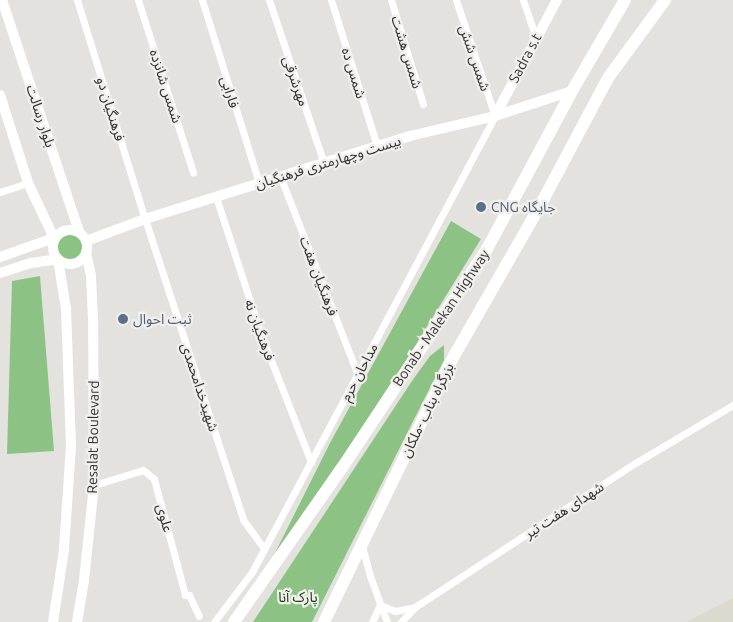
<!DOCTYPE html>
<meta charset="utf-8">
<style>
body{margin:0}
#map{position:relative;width:733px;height:622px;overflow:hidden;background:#e3e2df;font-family:Ubuntu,"Noto Sans Arabic",sans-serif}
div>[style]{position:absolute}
.built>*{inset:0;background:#dcdacf}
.green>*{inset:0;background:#8cc384}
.round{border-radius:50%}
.street>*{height:7px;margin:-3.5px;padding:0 3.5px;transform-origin:3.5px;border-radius:3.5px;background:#fff}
.secondary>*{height:10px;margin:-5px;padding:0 5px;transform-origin:5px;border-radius:5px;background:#fff}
.secondary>.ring{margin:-5px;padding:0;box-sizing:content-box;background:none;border:10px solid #fff;border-radius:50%}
.highway>*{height:12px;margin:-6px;padding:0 6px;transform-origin:6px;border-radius:6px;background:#fff}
.dots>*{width:14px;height:14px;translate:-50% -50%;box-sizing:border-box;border:2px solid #f0efec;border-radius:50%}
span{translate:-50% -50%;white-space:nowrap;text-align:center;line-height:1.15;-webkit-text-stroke:4.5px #f0efec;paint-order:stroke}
.street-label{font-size:14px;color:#313130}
.service-label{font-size:14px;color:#4e5e75}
.left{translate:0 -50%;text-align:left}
.park-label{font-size:14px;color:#113b0c}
</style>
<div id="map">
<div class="built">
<div style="clip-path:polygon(733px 598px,733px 622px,686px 622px)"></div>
</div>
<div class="green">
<div style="clip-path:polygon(451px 221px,481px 239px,394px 380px,268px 567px,330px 443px)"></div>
<div class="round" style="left:57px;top:234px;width:26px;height:26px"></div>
<div style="clip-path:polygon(40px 276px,54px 451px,7px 454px,12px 281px)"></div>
<div style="clip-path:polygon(444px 345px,444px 360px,312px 622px,253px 622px,412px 381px,430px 356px)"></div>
</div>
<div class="street">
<div style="left:77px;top:0;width:229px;rotate:72.8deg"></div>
<div style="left:145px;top:219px;width:318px;rotate:71.9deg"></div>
<div style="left:244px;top:521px;width:34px;rotate:54deg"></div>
<div style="left:138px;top:0;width:181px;rotate:72.3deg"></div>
<div style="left:202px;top:0;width:192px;rotate:72.7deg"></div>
<div style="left:269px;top:0;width:172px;rotate:71.4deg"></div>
<div style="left:331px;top:0;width:153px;rotate:72.5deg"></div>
<div style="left:391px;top:0;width:109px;rotate:72.9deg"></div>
<div style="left:523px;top:0;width:39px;rotate:71deg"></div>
<div style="left:280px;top:176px;width:214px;rotate:68.6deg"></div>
<div style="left:0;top:192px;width:29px;rotate:-18deg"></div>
<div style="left:216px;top:197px;width:142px;rotate:71.9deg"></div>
<div style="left:260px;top:332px;width:140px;rotate:68.6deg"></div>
<div style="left:94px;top:485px;width:51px;rotate:-17deg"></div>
<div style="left:143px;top:470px;width:14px;rotate:39deg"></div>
<div style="left:154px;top:479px;width:120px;rotate:75deg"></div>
<div style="left:185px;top:595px;width:4px"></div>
<div style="left:189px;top:595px;width:23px;rotate:65deg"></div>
<div style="left:362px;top:546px;width:31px;rotate:75deg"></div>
<div style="left:370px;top:576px;width:49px;rotate:69.7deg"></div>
<div style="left:380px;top:605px;width:16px;rotate:22deg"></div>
<div style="left:395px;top:611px;width:20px;rotate:-11deg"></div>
<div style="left:214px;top:622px;width:63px;rotate:-52.8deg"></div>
<div style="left:252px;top:572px;width:517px;rotate:-61.95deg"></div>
<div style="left:495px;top:116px;width:122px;rotate:-108.6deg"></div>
<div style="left:372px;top:622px;width:19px;rotate:-65deg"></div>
<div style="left:401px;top:622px;width:21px;rotate:-47deg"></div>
<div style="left:415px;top:607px;width:265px;rotate:-33.2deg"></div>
<div style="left:637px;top:462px;width:112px;rotate:-30.7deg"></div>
</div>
<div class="secondary">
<div style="left:2px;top:0;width:244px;rotate:71.6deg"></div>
<div style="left:0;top:95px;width:92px;rotate:72.3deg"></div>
<div style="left:28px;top:183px;width:61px;rotate:64.7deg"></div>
<div style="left:54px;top:238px;width:57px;rotate:160.6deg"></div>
<div style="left:495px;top:116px;width:132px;rotate:-61.9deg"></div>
<div class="ring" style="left:53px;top:230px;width:24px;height:24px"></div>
<div style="left:86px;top:241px;width:63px;rotate:-20.4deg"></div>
<div style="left:145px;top:219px;width:278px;rotate:-17.4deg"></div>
<div style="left:410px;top:136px;width:87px;rotate:-13.2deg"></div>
<div style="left:495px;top:116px;width:81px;rotate:-18deg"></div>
<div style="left:0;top:273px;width:33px;rotate:-18deg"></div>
<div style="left:31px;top:263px;width:27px;rotate:-8deg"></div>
<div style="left:58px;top:259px;width:51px;rotate:80.9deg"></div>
<div style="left:66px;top:309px;width:137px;rotate:87.9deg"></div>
<div style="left:71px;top:446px;width:104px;rotate:93.9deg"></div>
<div style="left:64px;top:550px;width:73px;rotate:98.7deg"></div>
<div style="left:77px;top:622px;width:43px;rotate:-80.5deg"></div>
<div style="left:84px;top:580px;width:96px;rotate:-84deg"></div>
<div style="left:94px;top:485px;width:166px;rotate:-90.3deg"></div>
<div style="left:93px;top:319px;width:43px;rotate:-92.7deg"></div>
<div style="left:91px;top:276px;width:24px;rotate:-102deg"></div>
</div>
<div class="highway">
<div style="left:234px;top:622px;width:188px;rotate:-55deg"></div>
<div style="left:342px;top:468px;width:263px;rotate:-56.5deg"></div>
<div style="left:487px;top:249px;width:179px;rotate:-61.7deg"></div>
<div style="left:572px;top:91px;width:105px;rotate:-59.8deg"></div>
<div style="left:324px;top:622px;width:296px;rotate:-64deg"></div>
<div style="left:454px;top:356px;width:175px;rotate:-60.2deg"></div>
<div style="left:541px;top:204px;width:143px;rotate:-62deg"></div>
<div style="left:608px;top:78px;width:97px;rotate:-53.8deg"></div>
</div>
<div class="dots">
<div style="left:481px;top:207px;background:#5c6f8a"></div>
<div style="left:123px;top:319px;background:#5c6f8a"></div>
</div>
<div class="street-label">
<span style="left:407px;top:52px;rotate:73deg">شمس هشت</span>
<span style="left:475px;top:58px;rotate:71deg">شمس شش</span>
<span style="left:525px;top:58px;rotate:-62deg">Sadra s.t</span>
<span style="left:354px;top:73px;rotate:73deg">شمس ده</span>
<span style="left:296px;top:81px;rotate:71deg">مهرشرقی</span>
<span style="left:166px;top:86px;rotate:72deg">شمس شانزده</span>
<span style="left:230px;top:92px;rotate:73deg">فارابی</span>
<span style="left:111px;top:109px;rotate:73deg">فرهنگیان دو</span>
<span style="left:41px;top:116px;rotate:72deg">بلوار رسالت</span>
<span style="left:328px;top:162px;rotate:-17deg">بیست وچهارمتری فرهنگیان</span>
<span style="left:319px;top:276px;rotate:69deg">فرهنگیان هفت</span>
<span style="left:441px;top:318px;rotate:-56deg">Bonab - Malekan Highway</span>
<span style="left:260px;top:330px;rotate:70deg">فرهنگیان نه</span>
<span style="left:359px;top:372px;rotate:-62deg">مداحان حرم</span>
<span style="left:200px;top:387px;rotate:72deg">شهیدخدامحمدی</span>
<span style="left:427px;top:410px;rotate:-64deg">بزرگراه بناب -ملکان</span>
<span style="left:93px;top:437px;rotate:-89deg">Resalat Boulevard</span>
<span style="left:564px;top:510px;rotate:-33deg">شهدای هفت تیر</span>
<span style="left:165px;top:518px;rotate:75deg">علوی</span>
</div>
<div class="service-label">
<span class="left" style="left:491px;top:207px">CNG جایگاه</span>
<span class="left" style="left:133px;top:319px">ثبت احوال</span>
</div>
<div class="park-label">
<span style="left:298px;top:597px">پارک آنا</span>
</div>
</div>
